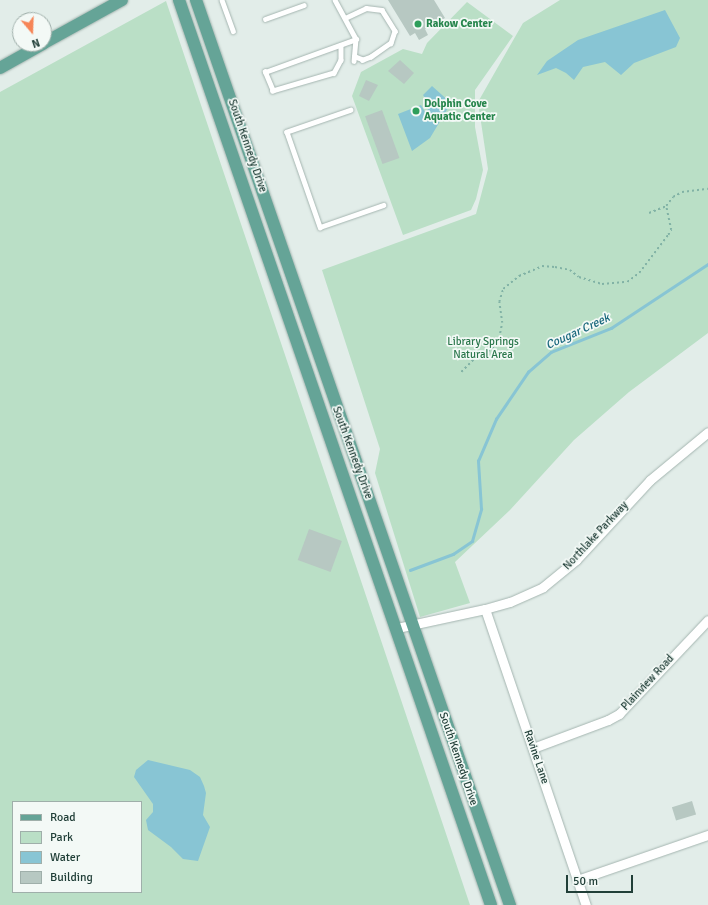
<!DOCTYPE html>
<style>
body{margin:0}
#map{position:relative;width:708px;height:905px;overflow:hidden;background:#e2ede9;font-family:Signika,sans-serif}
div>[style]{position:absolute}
.green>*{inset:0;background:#badfc6}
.water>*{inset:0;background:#88c5d4}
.stream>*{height:2.5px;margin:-1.25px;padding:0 1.25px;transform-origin:1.25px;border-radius:1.25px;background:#88c5d4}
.building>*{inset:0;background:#b7c8c2;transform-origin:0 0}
.path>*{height:1.5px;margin-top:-0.75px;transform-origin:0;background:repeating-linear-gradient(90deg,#81b2a5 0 2px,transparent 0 5px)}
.roads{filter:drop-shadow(0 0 1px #a4b5b0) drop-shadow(0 0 1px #a4b5b0)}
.service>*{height:4.5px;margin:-2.25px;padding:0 2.25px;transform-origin:2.25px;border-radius:2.25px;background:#fff}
.minor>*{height:9px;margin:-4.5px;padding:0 4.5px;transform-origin:4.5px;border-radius:4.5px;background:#fff}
.primary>*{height:12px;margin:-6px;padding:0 6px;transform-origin:6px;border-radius:6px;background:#65a497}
.dots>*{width:11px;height:11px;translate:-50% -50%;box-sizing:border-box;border:2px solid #f3f9f6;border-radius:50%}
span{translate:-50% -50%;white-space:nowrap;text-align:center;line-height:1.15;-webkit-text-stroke:3.5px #f3f9f6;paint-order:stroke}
.leisure-label{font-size:11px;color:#27864d;font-weight:700}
.left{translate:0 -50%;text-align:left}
.street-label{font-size:11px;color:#213f38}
.park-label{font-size:11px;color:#2a774b}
.water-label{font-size:12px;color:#19687d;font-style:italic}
.legend{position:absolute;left:12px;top:801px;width:130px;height:92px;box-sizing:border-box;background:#f3f9f6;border:1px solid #9fafaa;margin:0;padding:5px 7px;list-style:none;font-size:12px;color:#213f38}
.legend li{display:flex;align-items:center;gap:8px;height:20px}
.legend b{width:20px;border:1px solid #9fafaa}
.north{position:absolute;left:12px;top:12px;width:40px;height:40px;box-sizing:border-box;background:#f3f9f6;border:1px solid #9fafaa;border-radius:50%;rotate:161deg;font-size:11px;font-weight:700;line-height:16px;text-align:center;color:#213f38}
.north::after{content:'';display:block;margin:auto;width:14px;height:18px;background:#f68557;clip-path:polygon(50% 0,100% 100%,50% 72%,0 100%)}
.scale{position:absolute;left:566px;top:875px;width:67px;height:18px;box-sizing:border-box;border:2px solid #213f38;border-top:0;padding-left:5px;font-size:12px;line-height:14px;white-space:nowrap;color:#213f38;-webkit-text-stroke:3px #f3f9f6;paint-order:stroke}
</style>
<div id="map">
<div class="green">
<div style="clip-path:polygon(560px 0,708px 0,708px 333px,629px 392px,574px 440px,510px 510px,455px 562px,470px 603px,420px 617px,375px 473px,380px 449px,322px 270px,476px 214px,488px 169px,478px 102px,523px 23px)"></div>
<div style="clip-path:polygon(evenodd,166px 1px,470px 905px,0 905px,0 92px,166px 1px,13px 802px,141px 802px,141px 892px,13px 892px,13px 802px)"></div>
<div style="clip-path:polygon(467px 2px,513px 36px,475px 90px,475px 127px,483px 170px,476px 199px,471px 210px,403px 235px,352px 96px,361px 72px,403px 49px,422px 54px,427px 43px)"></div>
</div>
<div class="water">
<div style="clip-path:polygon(665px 10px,680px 38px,676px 47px,634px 63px,621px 75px,605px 62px,583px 67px,574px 80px,566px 73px,556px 68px,537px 75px,547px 61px,578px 40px)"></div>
<div style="clip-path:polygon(432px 86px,451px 103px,430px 138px,412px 151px,398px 114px,421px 105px,425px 112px,431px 107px,423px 95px)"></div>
<div style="clip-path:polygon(148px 760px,190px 770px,200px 777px,204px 786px,206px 793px,203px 815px,210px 827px,198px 861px,183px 859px,171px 847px,148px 830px,146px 820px,153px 812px,153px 804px,134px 777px,136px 770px)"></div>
</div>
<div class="stream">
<div style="left:410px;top:570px;width:46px;rotate:-20.4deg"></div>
<div style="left:453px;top:554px;width:23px;rotate:-34deg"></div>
<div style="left:472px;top:541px;width:33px;rotate:-74deg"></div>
<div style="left:481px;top:509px;width:48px;rotate:-93.6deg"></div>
<div style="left:478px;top:461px;width:46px;rotate:-66.8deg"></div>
<div style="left:496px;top:419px;width:57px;rotate:-55.8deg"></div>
<div style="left:528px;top:372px;width:30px;rotate:-41deg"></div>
<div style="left:551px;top:352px;width:65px;rotate:-21.8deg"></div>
<div style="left:611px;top:328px;width:116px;rotate:-33.4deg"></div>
</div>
<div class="building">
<div style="clip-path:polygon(388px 0,434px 0,445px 18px,425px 29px,428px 35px,419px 40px,415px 33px,410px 36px)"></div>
<div style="clip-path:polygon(400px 60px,414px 73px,404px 84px,388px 71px)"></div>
<div style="clip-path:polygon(366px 80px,378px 85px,369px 101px,359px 96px)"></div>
<div style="left:382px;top:110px;width:51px;height:18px;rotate:70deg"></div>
<div style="left:309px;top:529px;width:35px;height:33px;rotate:20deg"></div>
<div style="left:692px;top:801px;width:14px;height:21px;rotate:73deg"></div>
</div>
<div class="path">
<div style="left:649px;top:213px;width:18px;rotate:-22deg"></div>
<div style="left:461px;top:372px;width:20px;rotate:-45deg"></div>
<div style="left:475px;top:358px;width:19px;rotate:-28deg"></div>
<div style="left:492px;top:349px;width:13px;rotate:-58deg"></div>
<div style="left:499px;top:338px;width:15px;rotate:-79deg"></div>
<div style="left:502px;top:323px;width:21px;rotate:-98deg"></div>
<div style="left:499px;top:302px;width:14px;rotate:-73deg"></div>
<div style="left:503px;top:289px;width:21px;rotate:-39deg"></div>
<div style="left:519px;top:276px;width:25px;rotate:-23deg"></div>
<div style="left:542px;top:266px;width:13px;rotate:4deg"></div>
<div style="left:555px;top:267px;width:15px;rotate:11deg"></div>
<div style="left:570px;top:270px;width:11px;rotate:38deg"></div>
<div style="left:579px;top:277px;width:24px;rotate:17deg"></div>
<div style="left:602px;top:284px;width:25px;rotate:-5deg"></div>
<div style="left:627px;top:282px;width:15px;rotate:-37deg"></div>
<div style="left:639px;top:273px;width:48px;rotate:-52.7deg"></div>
<div style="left:668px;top:235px;width:6px;rotate:-59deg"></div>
<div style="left:671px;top:230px;width:25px;rotate:-102deg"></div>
<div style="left:666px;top:206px;width:11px;rotate:-52deg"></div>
<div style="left:673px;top:197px;width:10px;rotate:-29deg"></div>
<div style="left:682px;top:192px;width:26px;rotate:-7deg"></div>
</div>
<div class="roads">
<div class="service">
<div style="left:222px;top:0;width:33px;rotate:70deg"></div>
<div style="left:335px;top:0;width:44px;rotate:61.7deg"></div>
<div style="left:356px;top:39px;width:22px;rotate:95deg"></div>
<div style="left:345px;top:18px;width:23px;rotate:-25deg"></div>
<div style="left:366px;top:8px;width:16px;rotate:7deg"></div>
<div style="left:382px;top:10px;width:25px;rotate:58deg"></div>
<div style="left:395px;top:31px;width:13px;rotate:108deg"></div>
<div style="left:391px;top:43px;width:24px;rotate:145deg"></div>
<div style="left:371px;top:57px;width:9px;rotate:159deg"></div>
<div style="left:363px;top:60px;width:9px;rotate:-159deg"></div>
<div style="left:265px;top:19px;width:41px;rotate:-19.7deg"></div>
<div style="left:341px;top:45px;width:15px;rotate:90deg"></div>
<div style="left:341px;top:60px;width:15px;rotate:118deg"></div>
<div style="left:334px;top:73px;width:64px;rotate:163.6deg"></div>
<div style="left:273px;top:91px;width:21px;rotate:-113deg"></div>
<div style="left:265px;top:72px;width:97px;rotate:-19.9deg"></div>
<div style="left:351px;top:110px;width:68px;rotate:161deg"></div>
<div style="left:287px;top:132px;width:101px;rotate:70.8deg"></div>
<div style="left:320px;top:227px;width:67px;rotate:-19.2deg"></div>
</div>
<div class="minor">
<div style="left:485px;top:609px;width:313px;rotate:71.2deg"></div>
<div style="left:397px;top:628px;width:90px;rotate:-12.2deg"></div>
<div style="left:485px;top:609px;width:26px;rotate:-16deg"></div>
<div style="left:510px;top:602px;width:36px;rotate:-24deg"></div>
<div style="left:543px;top:587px;width:43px;rotate:-39.3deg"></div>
<div style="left:576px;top:560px;width:109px;rotate:-47.2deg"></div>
<div style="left:650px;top:480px;width:75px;rotate:-39.6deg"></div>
<div style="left:533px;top:748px;width:80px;rotate:-20.5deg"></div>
<div style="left:608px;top:720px;width:13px;rotate:-29deg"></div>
<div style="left:619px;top:714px;width:129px;rotate:-46.6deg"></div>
<div style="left:577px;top:880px;width:139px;rotate:-19deg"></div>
</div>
<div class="primary">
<div style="left:179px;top:0;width:957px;rotate:70.98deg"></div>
<div style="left:196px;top:0;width:958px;rotate:70.87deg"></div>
<div style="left:44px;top:43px;width:89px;rotate:-28.9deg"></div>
<div style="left:0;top:68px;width:49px;rotate:-29.2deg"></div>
</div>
</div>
<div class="dots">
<div style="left:418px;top:24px;background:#2e9e5b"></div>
<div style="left:416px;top:111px;background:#2e9e5b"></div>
</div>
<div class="leisure-label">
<span class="left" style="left:426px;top:24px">Rakow Center</span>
<span class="left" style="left:424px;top:111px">Dolphin Cove<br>Aquatic Center</span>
</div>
<div class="street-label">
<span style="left:247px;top:146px;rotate:71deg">South Kennedy Drive</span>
<span style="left:352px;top:453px;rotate:70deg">South Kennedy Drive</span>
<span style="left:596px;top:536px;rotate:-47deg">Northlake Parkway</span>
<span style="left:648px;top:683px;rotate:-47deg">Plainview Road</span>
<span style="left:536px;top:757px;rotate:71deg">Ravine Lane</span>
<span style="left:458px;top:759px;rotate:71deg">South Kennedy Drive</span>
</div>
<div class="park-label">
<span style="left:483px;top:349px">Library Springs<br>Natural Area</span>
</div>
<div class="water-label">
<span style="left:578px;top:332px;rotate:-25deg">Cougar Creek</span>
</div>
<ul class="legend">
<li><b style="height:5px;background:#65a497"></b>Road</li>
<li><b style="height:11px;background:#badfc6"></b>Park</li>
<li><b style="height:11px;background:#88c5d4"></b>Water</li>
<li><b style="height:11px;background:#b7c8c2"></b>Building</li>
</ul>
<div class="north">N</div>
<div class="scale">50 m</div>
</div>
